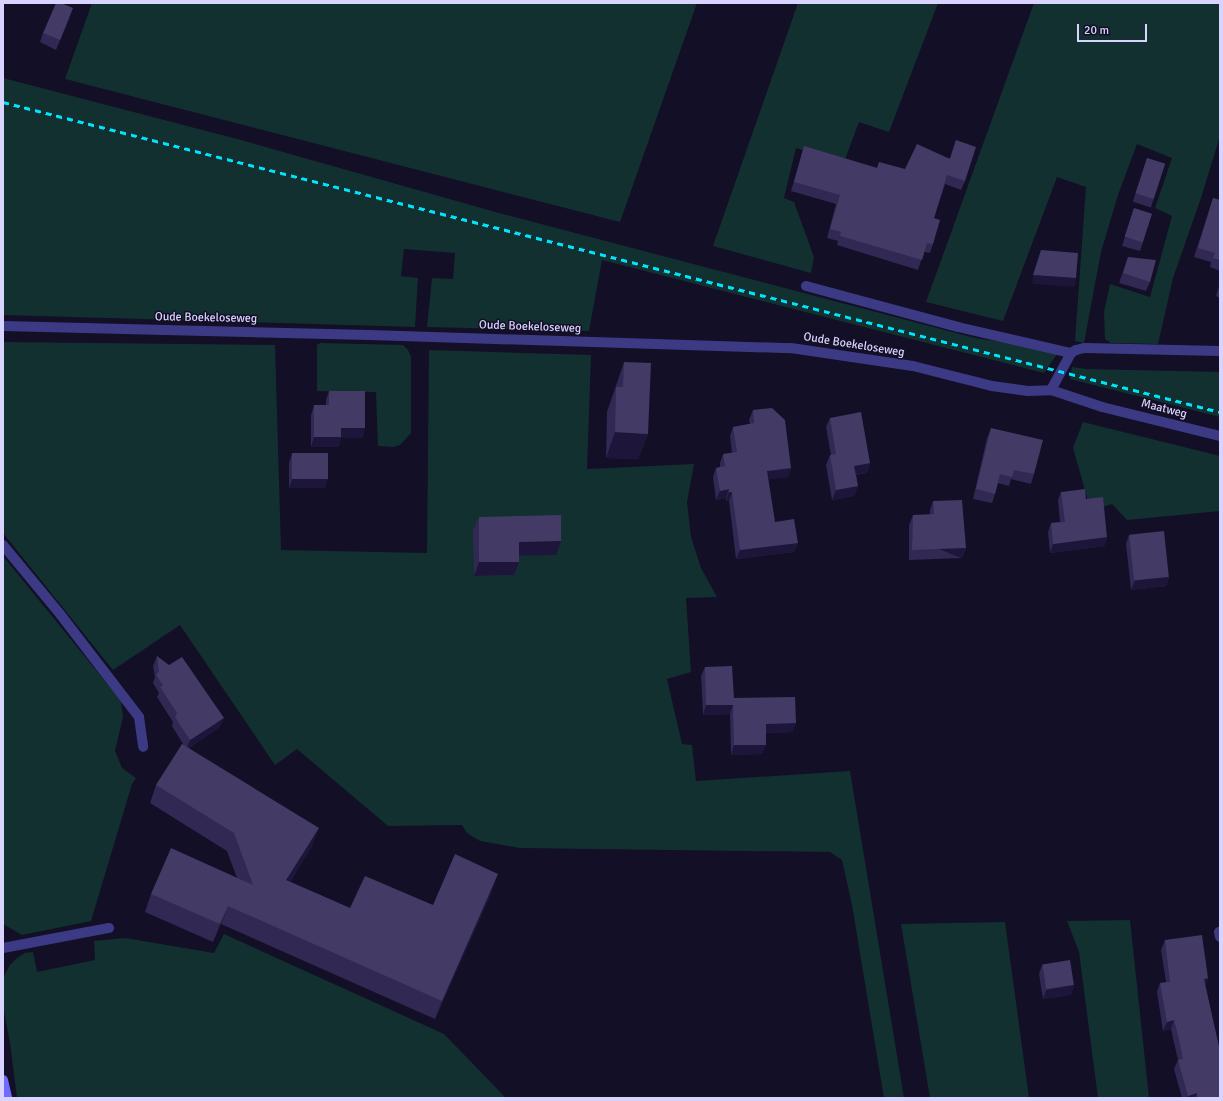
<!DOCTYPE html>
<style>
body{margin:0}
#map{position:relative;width:1223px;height:1101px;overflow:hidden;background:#130f26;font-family:Signika,sans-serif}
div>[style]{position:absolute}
.green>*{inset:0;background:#12302f}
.lane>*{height:10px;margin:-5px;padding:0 5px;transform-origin:5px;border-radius:5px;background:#3d3a85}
.street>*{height:10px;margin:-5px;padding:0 5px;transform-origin:5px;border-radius:5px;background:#3d3a85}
.secondary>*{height:10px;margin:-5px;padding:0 5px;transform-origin:5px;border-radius:5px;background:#6f6bff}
.rail>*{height:3px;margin-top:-1.5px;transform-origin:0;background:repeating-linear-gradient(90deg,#00e5ff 0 6px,transparent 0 11px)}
.wall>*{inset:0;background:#312854;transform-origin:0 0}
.shaded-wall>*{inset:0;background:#1d163a;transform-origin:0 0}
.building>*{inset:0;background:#433a66;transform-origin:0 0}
span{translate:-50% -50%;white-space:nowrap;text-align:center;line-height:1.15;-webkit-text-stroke:3px #130f26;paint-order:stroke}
.street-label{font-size:12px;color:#d9d4ff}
.frame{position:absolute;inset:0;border:4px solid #d9d4ff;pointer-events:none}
.scale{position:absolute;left:1077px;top:24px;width:70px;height:18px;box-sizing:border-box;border:2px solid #d9d4ff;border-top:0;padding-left:5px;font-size:12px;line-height:14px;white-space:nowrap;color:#d9d4ff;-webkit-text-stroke:3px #130f26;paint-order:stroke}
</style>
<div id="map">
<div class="green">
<div style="clip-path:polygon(92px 3px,697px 3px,620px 222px,65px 79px)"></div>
<div style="clip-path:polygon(798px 3px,938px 3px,889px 132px,859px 122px,844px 162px,796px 148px,784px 198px,794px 202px,814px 257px,811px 273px,713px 246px)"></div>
<div style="clip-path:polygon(1034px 3px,1220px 3px,1220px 136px,1201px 198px,1173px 278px,1158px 344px,1111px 343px,1105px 339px,1104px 312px,1110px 284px,1150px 297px,1172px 216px,1155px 208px,1172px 158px,1137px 144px,1118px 195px,1101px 252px,1084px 343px,1075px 341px,1086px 187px,1057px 177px,1003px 321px,926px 302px)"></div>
<div style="clip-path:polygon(3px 78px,241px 140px,499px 213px,975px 338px,1038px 347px,1057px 354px,1044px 373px,602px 260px,589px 331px,427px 327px,432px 278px,453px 279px,455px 253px,404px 249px,401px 276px,418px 278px,415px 327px,3px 315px)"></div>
<div style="clip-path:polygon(3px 342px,275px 345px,281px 550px,427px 553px,429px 350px,591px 355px,587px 469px,694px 464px,687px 502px,691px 537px,701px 568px,717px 597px,686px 598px,691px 672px,667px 679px,682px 744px,692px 745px,696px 781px,850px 771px,904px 1098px,884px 1098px,852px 905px,842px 860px,830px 852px,520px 848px,480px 841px,467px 833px,462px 825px,388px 826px,297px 749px,275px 765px,180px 625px,113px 670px,3px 533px)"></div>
<div style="clip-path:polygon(320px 343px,403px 345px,408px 350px,411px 357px,411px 433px,400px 445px,394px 447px,378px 446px,376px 392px,317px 391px,317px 345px)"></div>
<div style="clip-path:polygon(1072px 367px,1086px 369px,1220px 372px,1220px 417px,1070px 379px)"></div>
<div style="clip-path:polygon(1083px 422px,1220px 456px,1220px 511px,1127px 520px,1112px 504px,1091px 511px,1073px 448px)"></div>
<div style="clip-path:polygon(3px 556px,117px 696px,121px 702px,123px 717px,115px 751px,122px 768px,136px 778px,132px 784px,91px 921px,22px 935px,3px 924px)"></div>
<div style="clip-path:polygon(1130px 920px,1149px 1098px,1098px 1098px,1079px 952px,1067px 921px)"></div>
<div style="clip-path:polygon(1005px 922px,1029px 1098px,930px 1098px,901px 924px)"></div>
<div style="clip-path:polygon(224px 934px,444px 1034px,506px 1098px,17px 1098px,10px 1043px,3px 1006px,3px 978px,10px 965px,17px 958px,25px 953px,33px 952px,37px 972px,95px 960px,94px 941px,125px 938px,214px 953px)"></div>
</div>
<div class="lane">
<div style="left:3px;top:545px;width:89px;rotate:50.4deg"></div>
<div style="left:60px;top:614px;width:130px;rotate:52.5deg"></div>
<div style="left:139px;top:717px;width:30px;rotate:82deg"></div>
<div style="left:3px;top:948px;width:108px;rotate:-10.7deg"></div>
</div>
<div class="street">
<div style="left:806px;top:286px;width:157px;rotate:15.1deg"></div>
<div style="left:958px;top:327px;width:116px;rotate:13deg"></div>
<div style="left:3px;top:326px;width:367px;rotate:1.4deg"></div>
<div style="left:370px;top:335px;width:421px;rotate:1.8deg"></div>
<div style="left:791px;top:348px;width:123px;rotate:8.4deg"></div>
<div style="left:913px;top:366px;width:81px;rotate:14.2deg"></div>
<div style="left:992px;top:386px;width:36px;rotate:8deg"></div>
<div style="left:1028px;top:391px;width:23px;rotate:-2deg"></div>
<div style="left:1051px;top:390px;width:54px;rotate:18.4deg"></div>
<div style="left:1102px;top:407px;width:122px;rotate:13.8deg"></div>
<div style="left:1051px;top:390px;width:42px;rotate:-61.6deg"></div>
<div style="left:1071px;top:353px;width:6px;rotate:-31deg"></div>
<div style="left:1076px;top:350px;width:9px;rotate:-13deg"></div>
<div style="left:1085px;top:348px;width:135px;rotate:1.3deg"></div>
<div style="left:1219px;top:932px;width:5px;rotate:79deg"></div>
</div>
<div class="secondary">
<div style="left:3px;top:1080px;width:18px;rotate:77deg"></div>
</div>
<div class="rail">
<div style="left:3px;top:102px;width:1256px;rotate:14.29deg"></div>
</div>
<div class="wall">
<div style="clip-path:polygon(70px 17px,56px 50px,40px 42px,43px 33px)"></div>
<div style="clip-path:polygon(956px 140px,965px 181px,961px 190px,945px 184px,934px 218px,933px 244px,930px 253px,924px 252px,918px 270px,837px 245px,838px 241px,827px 238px,836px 204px,791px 191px,804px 146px,877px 168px,905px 169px,950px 158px)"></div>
<div style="left:1147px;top:158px;width:19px;height:46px;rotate:18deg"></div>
<div style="clip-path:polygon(1213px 198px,1220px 200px,1220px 271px,1210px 267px,1211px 262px,1194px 257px)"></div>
<div style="clip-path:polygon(1134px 208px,1143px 242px,1140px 251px,1122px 246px)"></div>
<div style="clip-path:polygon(1128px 257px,1150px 282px,1146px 291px,1119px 283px)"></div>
<div style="clip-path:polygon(1220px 283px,1220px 298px,1216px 296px)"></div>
<div style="clip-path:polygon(624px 362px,648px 434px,638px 459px,606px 458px,607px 412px)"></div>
<div style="clip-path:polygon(329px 391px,365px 428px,362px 438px,341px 438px,338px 447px,311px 447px,311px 415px,314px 405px,326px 405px,326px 400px)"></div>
<div style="clip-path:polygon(753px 410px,791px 468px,788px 477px,768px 479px,775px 522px,798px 543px,794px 552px,736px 559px,729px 501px,726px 501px,726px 498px,716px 500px,713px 477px,716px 468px,720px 467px,720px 463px,723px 454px,732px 453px,730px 436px,733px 427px,750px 424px,749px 420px)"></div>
<div style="clip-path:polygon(830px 418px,870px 463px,867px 473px,856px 475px,858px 486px,854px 496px,832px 500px,826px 465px,830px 455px,831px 455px,826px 427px)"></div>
<div style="clip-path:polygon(991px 428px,1034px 474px,1031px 484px,1011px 479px,1009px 486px,998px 483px,995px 494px,992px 503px,973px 499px,987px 438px)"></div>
<div style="clip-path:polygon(292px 453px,325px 488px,289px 488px,289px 463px)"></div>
<div style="clip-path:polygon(1061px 492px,1086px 499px,1107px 537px,1104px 546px,1050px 553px,1048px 532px,1051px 523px,1060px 522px,1058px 500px)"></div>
<div style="clip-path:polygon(933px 501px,966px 548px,962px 558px,909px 560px,909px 525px,913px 515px,930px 515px,930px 510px)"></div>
<div style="clip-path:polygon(479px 517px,556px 555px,519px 556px,514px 575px,474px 576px,473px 531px)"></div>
<div style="clip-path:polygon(1129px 535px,1169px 577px,1166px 586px,1131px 590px,1126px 544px)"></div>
<div style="clip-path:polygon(157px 656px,220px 727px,189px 748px,312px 846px,290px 882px,350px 908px,433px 905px,492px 892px,435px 1019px,221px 924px,213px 942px,145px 912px,151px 894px,237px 878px,227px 851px,150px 803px,156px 785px,183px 744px,172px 726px,173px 722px,157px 697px,159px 693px,153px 683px,155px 677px,153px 666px)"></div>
<div style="clip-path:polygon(705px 667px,734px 698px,796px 723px,792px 732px,766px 733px,766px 745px,762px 754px,731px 755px,730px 714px,703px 715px,701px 676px)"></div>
<div style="clip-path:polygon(1165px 940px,1208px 978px,1205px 986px,1220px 1098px,1182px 1098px,1174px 1069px,1178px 1060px,1171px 1029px,1163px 1031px,1157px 992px,1160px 983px,1166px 982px,1161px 950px)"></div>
<div style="clip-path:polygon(1042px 965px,1074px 985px,1071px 995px,1043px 999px,1039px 974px)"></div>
</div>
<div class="shaded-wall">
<div style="clip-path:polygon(73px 8px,70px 17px,56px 50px,60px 40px)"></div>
<div style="left:1033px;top:275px;width:43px;height:9px;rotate:4deg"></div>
<div style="clip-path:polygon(341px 428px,365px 428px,362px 438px,341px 438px,338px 447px,311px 447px,314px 437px)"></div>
<div style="clip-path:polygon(615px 432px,648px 434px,638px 459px,606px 458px)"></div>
<div style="clip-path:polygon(870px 463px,867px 473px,851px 475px,854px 466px)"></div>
<div style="clip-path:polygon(791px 468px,788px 477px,764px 480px,767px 471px)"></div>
<div style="clip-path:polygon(292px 479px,328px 479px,325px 488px,289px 488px)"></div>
<div style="clip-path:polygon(858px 486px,854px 496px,832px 500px,836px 490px)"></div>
<div style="clip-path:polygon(729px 489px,726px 498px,716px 500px,720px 491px)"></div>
<div style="clip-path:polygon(729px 492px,732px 492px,729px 501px,726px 501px)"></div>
<div style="clip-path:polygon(1107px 537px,1104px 546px,1050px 553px,1053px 544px)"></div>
<div style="clip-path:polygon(561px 541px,556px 555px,513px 556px,519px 542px)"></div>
<div style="clip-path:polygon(798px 543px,794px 552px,736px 559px,740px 550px)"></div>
<div style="left:966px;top:548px;width:11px;height:54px;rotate:112deg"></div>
<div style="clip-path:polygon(479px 562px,519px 562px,514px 575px,474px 576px)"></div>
<div style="clip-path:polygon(1169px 577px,1166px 586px,1131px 590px,1135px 580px)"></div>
<div style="clip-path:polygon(706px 705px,733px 705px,730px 714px,703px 715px)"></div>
<div style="clip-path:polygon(224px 718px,220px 727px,186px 750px,190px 740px)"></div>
<div style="clip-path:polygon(796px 723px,792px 732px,762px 733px,766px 724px)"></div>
<div style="clip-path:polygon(734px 745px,766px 745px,762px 754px,731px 755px)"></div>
<div style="clip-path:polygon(319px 828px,312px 846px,280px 898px,286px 880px)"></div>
<div style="clip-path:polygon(498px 874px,492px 892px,435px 1019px,442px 1001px)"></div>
<div style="clip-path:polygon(228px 906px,221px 924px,213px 942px,220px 924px)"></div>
<div style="clip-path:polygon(1208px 978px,1204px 988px,1204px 979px)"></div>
<div style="clip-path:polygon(1074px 985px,1071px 995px,1043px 999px,1046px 990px)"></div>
<div style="clip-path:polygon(1174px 1020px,1171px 1029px,1163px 1031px,1167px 1022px)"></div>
<div style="clip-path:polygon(1197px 1093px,1195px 1098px,1187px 1098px,1188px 1096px)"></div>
</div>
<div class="building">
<div style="clip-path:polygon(56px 3px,61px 3px,73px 8px,60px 40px,43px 33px)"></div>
<div style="clip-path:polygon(956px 140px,976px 147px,965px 181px,947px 175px,934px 218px,940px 220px,933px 244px,927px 243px,922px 260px,840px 236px,841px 232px,830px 229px,840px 195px,794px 182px,804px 146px,877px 168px,879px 162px,905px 169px,917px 144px,950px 159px)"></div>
<div style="left:1147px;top:158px;width:19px;height:37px;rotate:18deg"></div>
<div style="clip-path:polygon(1213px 198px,1220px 200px,1220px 260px,1213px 258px,1215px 253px,1198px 248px)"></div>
<div style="left:1134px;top:208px;width:19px;height:30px;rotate:18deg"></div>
<div style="clip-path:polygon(1041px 250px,1078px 253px,1076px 278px,1033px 275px)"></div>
<div style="clip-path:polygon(1128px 257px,1156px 260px,1150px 282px,1123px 273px)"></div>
<div style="clip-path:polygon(624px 362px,651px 363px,648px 434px,615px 432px,616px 387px,623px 387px)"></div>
<div style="clip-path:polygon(329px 391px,365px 391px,365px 428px,341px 428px,341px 437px,314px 437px,314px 405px,329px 405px)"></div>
<div style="clip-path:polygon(772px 408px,785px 420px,791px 468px,767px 471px,775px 522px,794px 519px,798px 543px,740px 550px,732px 492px,729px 492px,729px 489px,720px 491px,716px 468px,725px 466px,723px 454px,737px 452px,733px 427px,754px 423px,753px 410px)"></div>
<div style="clip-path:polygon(861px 412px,870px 463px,854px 466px,858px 486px,836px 490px,830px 455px,836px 454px,830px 418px)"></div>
<div style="clip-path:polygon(991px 428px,1043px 440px,1034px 474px,1014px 470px,1012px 477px,1000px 474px,995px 494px,976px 489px)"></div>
<div style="left:292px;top:453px;width:36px;height:26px"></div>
<div style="clip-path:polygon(1085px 489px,1086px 499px,1103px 497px,1107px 537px,1053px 544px,1051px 523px,1065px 522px,1061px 492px)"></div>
<div style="clip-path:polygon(962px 500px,966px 548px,912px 550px,913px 515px,934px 514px,933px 501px)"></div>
<div style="clip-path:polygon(561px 515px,561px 541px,519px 542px,519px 562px,479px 562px,479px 517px)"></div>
<div style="left:1164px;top:531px;width:46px;height:35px;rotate:84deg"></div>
<div style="clip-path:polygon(157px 656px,169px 665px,182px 657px,224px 718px,190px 740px,175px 717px,177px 713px,160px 687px,163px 686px,156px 674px,159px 672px)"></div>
<div style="clip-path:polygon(732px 666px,734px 698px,795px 697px,796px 723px,766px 724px,766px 745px,734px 745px,733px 705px,706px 705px,705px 667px)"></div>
<div style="clip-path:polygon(182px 744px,319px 828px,286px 880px,350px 908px,365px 876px,433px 905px,455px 854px,498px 874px,442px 1001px,228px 906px,220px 924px,151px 894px,171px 848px,253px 885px,234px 833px,156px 785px)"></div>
<div style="clip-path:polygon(1202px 935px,1208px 978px,1204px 979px,1220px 1051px,1220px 1098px,1198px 1098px,1197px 1093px,1188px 1096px,1178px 1060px,1183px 1059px,1179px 1039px,1174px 1020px,1167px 1022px,1160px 983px,1170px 982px,1165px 940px)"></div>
<div style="left:1070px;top:960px;width:25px;height:28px;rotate:81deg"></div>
</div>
<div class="street-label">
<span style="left:206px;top:318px;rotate:1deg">Oude Boekeloseweg</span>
<span style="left:530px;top:327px;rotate:2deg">Oude Boekeloseweg</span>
<span style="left:854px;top:345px;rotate:9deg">Oude Boekeloseweg</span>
<span style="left:1164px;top:409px;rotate:14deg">Maatweg</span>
</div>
<div class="frame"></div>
<div class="scale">20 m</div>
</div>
